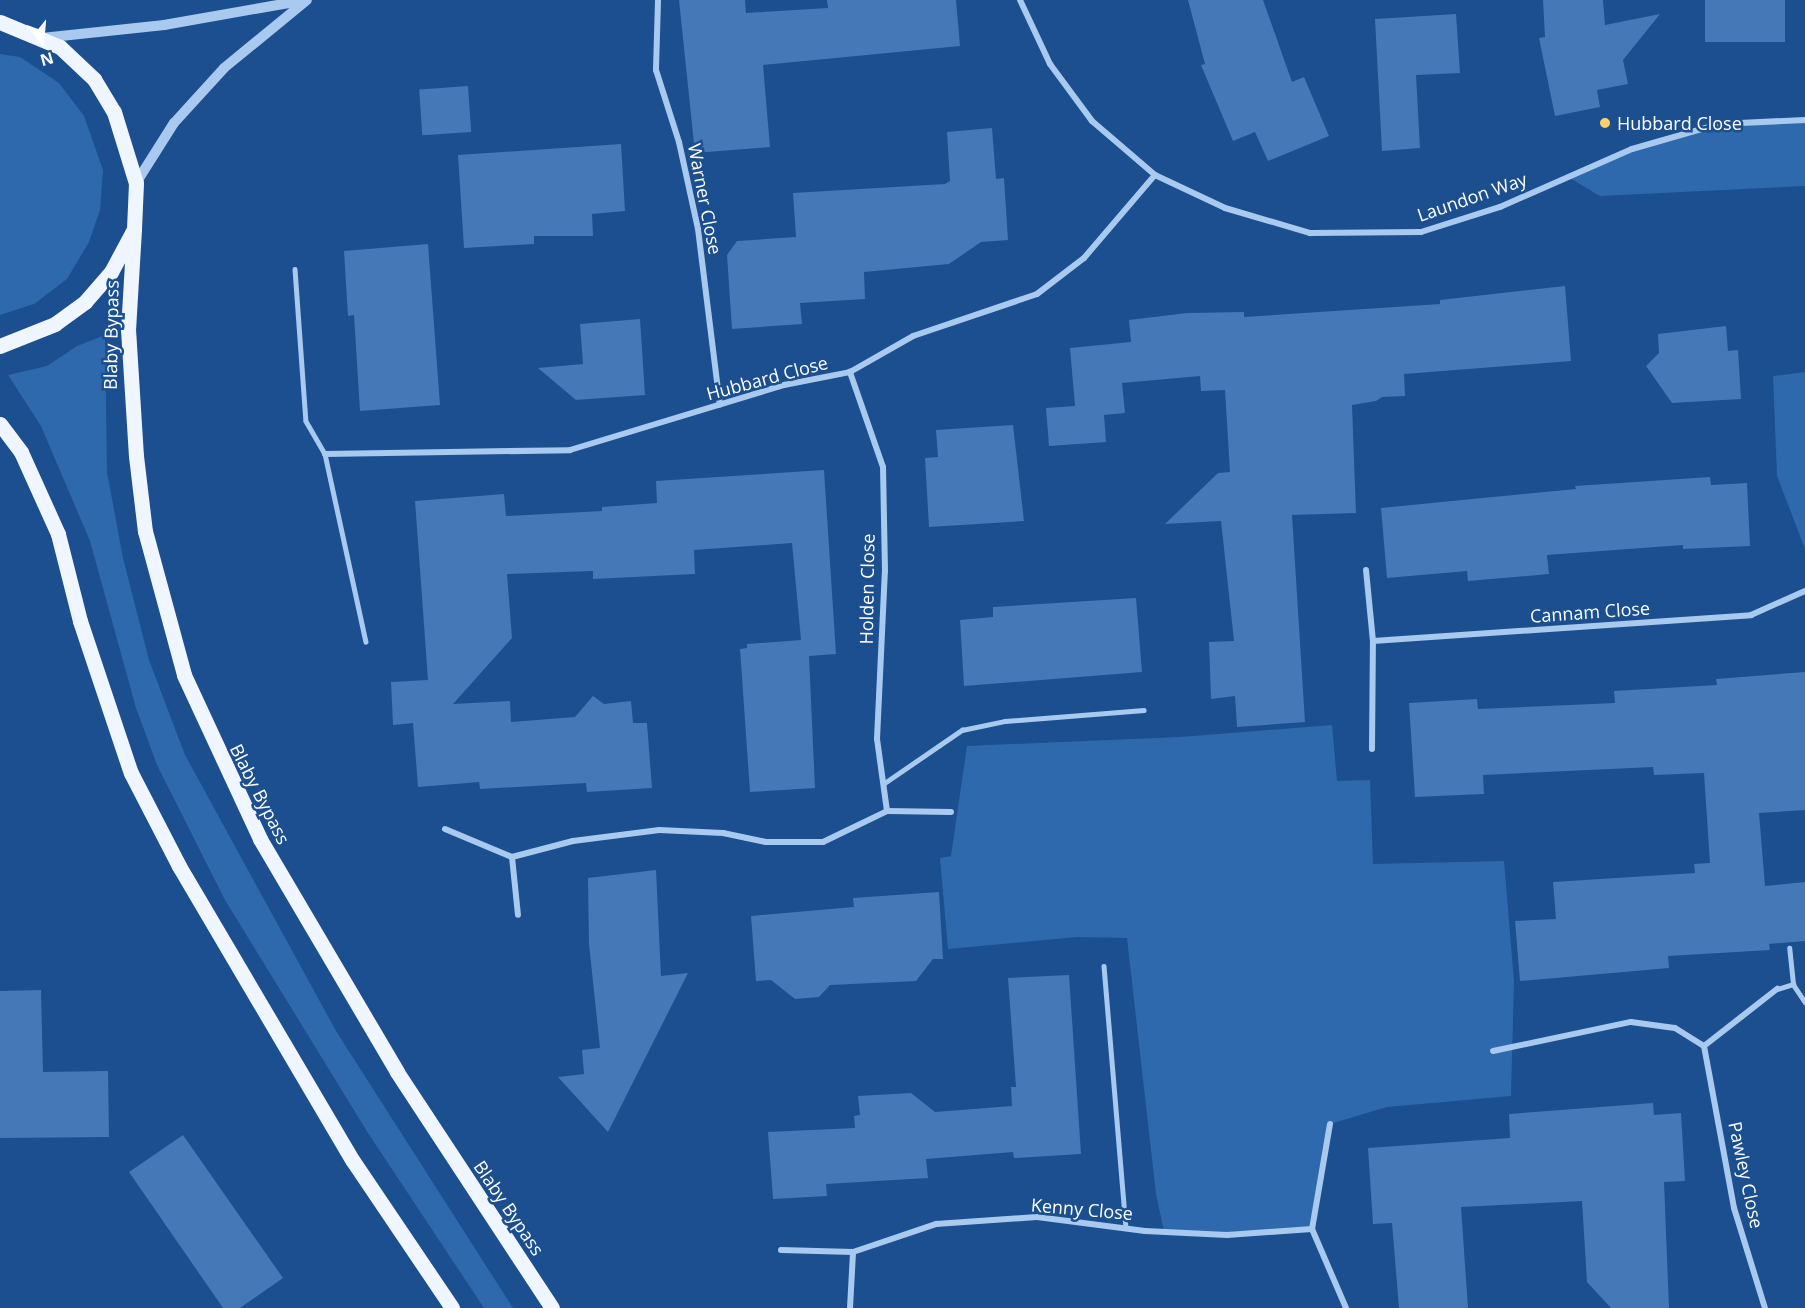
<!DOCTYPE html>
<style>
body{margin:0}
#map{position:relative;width:1805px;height:1308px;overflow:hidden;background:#1b4f8f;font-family:"Open Sans",sans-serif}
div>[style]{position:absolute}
.green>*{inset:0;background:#2e69ad}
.building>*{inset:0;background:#4478b7;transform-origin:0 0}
.service>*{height:4.5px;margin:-2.25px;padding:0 2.25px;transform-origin:2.25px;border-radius:2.25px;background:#a9c9ee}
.minor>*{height:6px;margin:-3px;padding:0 3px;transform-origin:3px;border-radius:3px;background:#a9c9ee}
.tertiary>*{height:10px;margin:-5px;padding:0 5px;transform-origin:5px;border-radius:5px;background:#a9c9ee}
.primary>*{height:15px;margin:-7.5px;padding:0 7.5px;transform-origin:7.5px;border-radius:7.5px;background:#f0f6ff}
.dots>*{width:16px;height:16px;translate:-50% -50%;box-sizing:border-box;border:3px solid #1b4f8f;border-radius:50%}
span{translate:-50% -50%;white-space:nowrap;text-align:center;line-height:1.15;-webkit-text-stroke:5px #1b4f8f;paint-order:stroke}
.poi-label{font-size:18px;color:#fff}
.left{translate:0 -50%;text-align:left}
.street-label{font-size:18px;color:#fff}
.north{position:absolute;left:12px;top:12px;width:60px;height:60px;-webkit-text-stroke:4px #1b4f8f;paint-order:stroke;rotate:164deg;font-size:16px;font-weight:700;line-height:24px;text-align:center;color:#fff}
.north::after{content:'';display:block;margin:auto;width:21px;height:27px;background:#fff;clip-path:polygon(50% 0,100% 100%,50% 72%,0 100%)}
</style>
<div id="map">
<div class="green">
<div style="clip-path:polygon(0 54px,20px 57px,59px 83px,84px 116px,103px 170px,100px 210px,89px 242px,67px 279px,34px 304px,0 315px)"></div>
<div style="clip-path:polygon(1805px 120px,1805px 186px,1600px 196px,1568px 177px,1632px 149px,1719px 124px)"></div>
<div style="clip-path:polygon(105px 335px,107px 472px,123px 558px,149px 660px,185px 755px,336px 1031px,513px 1308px,484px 1308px,368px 1133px,225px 900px,157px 765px,136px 708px,90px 541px,41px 426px,8px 375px,47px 366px,77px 346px)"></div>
<div style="clip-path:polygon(1805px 372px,1805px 549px,1777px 476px,1773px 376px)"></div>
<div style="clip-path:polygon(1332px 725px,1337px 781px,1370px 780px,1373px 864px,1504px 861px,1514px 981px,1511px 1096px,1387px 1107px,1330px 1124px,1312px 1229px,1227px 1235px,1164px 1231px,1156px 1194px,1127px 938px,1077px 937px,948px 949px,940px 858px,951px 856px,967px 746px,1180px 737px)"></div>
</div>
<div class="building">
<div style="clip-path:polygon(679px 0,745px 0,746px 13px,828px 8px,827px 0,956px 0,960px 46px,763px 65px,770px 147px,695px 153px)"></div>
<div style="clip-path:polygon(1188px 0,1263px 0,1292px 82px,1304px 77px,1329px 136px,1268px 161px,1255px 132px,1233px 141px,1201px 65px,1205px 64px)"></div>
<div style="clip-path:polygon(1543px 0,1603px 0,1605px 25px,1660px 14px,1623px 60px,1628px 84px,1597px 90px,1600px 107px,1555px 116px,1539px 38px,1545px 37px)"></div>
<div style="left:1705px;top:0;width:80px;height:42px"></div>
<div style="clip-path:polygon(1456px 14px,1460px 73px,1416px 75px,1420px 148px,1382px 151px,1375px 19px)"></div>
<div style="left:468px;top:86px;width:46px;height:49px;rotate:86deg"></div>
<div style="clip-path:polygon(992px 128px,996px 179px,1004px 178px,1008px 240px,981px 242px,949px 264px,864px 272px,865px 299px,800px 303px,802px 324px,732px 329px,727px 255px,737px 241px,796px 237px,793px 193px,945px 184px,950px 181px,947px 132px)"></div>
<div style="clip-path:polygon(621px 144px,625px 211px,592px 214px,593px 236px,534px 236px,534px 244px,464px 248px,458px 155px)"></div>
<div style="clip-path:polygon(428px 244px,440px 405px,360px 411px,354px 315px,348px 316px,344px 251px)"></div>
<div style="clip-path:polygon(1565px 286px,1571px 361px,1404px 374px,1405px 396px,1382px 397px,1376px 401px,1352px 405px,1356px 513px,1292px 515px,1305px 722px,1237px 727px,1235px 696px,1211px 699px,1209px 642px,1234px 641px,1221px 521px,1165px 524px,1218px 473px,1230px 472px,1225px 390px,1201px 391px,1200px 376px,1122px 383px,1125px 413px,1104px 415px,1106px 442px,1049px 446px,1046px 408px,1075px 406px,1070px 348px,1131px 342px,1129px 320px,1187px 313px,1244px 312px,1244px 317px,1440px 304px,1440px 300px)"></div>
<div style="clip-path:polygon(640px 319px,645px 395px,576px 400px,538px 368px,583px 364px,580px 324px)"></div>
<div style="clip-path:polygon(1726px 326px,1728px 351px,1738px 350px,1741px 399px,1672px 403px,1646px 366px,1659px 353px,1658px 334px)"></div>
<div style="clip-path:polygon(1013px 425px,1024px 521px,929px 527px,925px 458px,938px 457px,936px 430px)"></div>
<div style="clip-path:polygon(824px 470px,836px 654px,809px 656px,815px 788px,750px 792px,740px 649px,747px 648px,747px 644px,801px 640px,792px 543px,694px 550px,695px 574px,593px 579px,593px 571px,507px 574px,512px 638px,453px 704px,510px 701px,511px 722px,575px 717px,593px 696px,604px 704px,631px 701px,633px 723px,647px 723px,652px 788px,587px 792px,586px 783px,480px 789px,479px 782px,418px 787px,413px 723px,393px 725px,391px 682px,428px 680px,415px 501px,504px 494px,506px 516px,602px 511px,602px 507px,657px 503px,656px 481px)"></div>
<div style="clip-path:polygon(1710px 477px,1711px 485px,1747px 483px,1750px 546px,1683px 549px,1683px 545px,1547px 555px,1549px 574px,1468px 581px,1467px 571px,1387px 578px,1381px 508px,1576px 489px,1575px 486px)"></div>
<div style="clip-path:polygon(1136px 598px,1142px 672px,964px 686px,960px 620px,993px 617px,993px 607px)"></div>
<div style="clip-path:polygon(1805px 672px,1805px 810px,1759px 813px,1765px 886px,1805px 882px,1805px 941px,1769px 944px,1770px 950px,1668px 956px,1669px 968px,1520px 981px,1515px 921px,1556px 919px,1553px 882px,1695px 873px,1694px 864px,1710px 863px,1704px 773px,1654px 775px,1653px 767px,1483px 775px,1484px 794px,1415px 797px,1409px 703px,1477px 699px,1478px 709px,1615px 703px,1614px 691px,1717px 685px,1716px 679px)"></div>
<div style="clip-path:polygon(656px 870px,661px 976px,688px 973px,608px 1132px,558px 1077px,584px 1074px,582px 1050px,600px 1048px,589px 944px,588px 878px)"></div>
<div style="clip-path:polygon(939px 892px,943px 959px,933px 959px,916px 981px,830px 985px,819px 997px,795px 999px,771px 980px,756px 981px,751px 916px,854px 907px,853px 898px)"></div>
<div style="clip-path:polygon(1069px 975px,1081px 1154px,1014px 1158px,1013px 1152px,926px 1159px,928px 1178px,826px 1184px,827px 1196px,773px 1199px,768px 1132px,855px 1128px,854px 1116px,860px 1115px,858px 1096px,911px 1093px,935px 1112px,1012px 1106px,1011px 1087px,1016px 1087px,1008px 978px)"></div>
<div style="clip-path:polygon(41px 990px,43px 1072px,108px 1071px,109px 1137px,0 1138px,0 991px)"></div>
<div style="clip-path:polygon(1653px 1103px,1654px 1115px,1681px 1113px,1685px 1181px,1664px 1182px,1669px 1308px,1611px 1308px,1587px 1282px,1582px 1201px,1461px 1207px,1468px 1308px,1399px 1308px,1392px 1223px,1373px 1224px,1368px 1148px,1510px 1138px,1509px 1114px)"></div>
<div style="clip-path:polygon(183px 1135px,283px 1278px,240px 1308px,223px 1308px,129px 1172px)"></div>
</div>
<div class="service">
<div style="left:295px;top:269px;width:152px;rotate:85.9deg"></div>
<div style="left:306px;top:421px;width:38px;rotate:60deg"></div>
<div style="left:325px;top:454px;width:192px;rotate:77.7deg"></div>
<div style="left:883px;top:784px;width:96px;rotate:-34.4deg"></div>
<div style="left:962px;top:730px;width:44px;rotate:-11.8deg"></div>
<div style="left:1005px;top:721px;width:139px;rotate:-4.5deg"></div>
<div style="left:1104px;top:966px;width:261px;rotate:85.2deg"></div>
<div style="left:1793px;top:984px;width:22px;rotate:56deg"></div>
<div style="left:1777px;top:989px;width:17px;rotate:-17deg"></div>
<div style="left:1793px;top:984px;width:36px;rotate:-96deg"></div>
</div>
<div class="minor">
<div style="left:1020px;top:0;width:71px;rotate:64.9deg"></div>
<div style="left:1050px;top:64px;width:71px;rotate:53.6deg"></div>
<div style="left:1092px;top:121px;width:83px;rotate:40.6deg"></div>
<div style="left:1155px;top:175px;width:77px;rotate:25.2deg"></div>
<div style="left:1225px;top:208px;width:89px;rotate:16.4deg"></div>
<div style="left:1310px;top:233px;width:111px;rotate:-0.5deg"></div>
<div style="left:1421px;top:232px;width:83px;rotate:-17.6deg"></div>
<div style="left:1500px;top:207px;width:144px;rotate:-23.7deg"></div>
<div style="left:1632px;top:149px;width:91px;rotate:-16deg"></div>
<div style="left:1719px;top:124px;width:86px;rotate:-2.7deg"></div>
<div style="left:658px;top:1px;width:69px;rotate:91.7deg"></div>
<div style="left:656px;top:70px;width:76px;rotate:72.3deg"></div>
<div style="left:679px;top:142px;width:89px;rotate:77.7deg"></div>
<div style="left:698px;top:229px;width:177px;rotate:82.9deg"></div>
<div style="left:325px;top:454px;width:245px;rotate:-0.9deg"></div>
<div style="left:570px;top:450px;width:224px;rotate:-16.9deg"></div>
<div style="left:784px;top:385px;width:67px;rotate:-11.1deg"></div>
<div style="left:850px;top:372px;width:73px;rotate:-29.7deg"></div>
<div style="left:913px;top:336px;width:131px;rotate:-18.7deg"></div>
<div style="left:1037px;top:294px;width:59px;rotate:-37.5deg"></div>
<div style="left:1084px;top:258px;width:109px;rotate:-49.5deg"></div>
<div style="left:1366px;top:570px;width:71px;rotate:84.4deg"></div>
<div style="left:1372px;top:749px;width:108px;rotate:-89.5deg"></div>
<div style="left:1373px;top:641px;width:379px;rotate:-3.9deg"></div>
<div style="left:1751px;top:615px;width:59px;rotate:-24deg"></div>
<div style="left:887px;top:811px;width:64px;rotate:0.9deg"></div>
<div style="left:445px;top:829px;width:73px;rotate:22.7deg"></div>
<div style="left:512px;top:857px;width:63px;rotate:-14.7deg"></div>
<div style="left:573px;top:841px;width:87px;rotate:-7.3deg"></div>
<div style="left:659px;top:830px;width:64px;rotate:2.7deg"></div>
<div style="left:723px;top:833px;width:44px;rotate:11.8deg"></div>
<div style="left:766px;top:842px;width:57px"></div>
<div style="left:823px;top:842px;width:71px;rotate:-25.8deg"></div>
<div style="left:887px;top:811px;width:73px;rotate:-97.9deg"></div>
<div style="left:877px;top:739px;width:168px;rotate:-87.3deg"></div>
<div style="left:885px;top:571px;width:104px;rotate:-91.1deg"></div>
<div style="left:883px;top:467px;width:101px;rotate:-109.2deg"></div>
<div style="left:512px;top:857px;width:58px;rotate:84.1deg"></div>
<div style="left:1704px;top:1046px;width:93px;rotate:-38deg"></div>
<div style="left:1493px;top:1051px;width:141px;rotate:-11.9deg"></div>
<div style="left:1631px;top:1022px;width:44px;rotate:7.8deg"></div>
<div style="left:1675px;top:1028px;width:34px;rotate:32deg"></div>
<div style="left:1704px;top:1046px;width:165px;rotate:79.5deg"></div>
<div style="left:1734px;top:1208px;width:105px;rotate:72.8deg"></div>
<div style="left:1330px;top:1124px;width:107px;rotate:99.7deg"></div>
<div style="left:1312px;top:1229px;width:86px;rotate:66.7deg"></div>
<div style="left:781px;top:1250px;width:72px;rotate:1.6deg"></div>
<div style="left:850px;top:1308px;width:56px;rotate:-86.9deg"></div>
<div style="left:853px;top:1252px;width:88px;rotate:-18.6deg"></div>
<div style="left:936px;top:1224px;width:101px;rotate:-4deg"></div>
<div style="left:1037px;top:1217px;width:109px;rotate:7.4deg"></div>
<div style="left:1145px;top:1231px;width:82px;rotate:2.8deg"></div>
<div style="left:1227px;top:1235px;width:85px;rotate:-4deg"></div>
</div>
<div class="tertiary">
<div style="left:42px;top:38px;width:123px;rotate:-6.1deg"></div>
<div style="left:164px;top:25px;width:144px;rotate:-10deg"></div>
<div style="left:136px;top:183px;width:71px;rotate:-57.7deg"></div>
<div style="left:174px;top:123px;width:74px;rotate:-47.7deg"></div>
<div style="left:224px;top:68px;width:107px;rotate:-39.3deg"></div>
</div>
<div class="primary">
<div style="left:0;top:22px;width:65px;rotate:22.6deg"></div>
<div style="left:60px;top:47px;width:47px;rotate:43.3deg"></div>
<div style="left:94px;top:79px;width:39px;rotate:59deg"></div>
<div style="left:114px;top:112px;width:74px;rotate:72.8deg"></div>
<div style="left:136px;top:183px;width:46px;rotate:92.5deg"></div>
<div style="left:134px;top:229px;width:49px;rotate:118.1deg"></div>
<div style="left:111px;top:272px;width:40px;rotate:131deg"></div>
<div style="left:85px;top:302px;width:37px;rotate:144deg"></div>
<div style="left:55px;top:324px;width:59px;rotate:158.2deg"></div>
<div style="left:134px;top:229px;width:100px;rotate:93.4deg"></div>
<div style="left:128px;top:329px;width:127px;rotate:86.4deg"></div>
<div style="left:136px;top:456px;width:76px;rotate:83.2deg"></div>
<div style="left:145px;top:531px;width:149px;rotate:74.8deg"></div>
<div style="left:184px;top:675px;width:181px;rotate:65.1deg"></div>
<div style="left:260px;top:839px;width:270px;rotate:59.5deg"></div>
<div style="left:397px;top:1072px;width:282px;rotate:56.7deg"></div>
<div style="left:0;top:424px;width:35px;rotate:53deg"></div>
<div style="left:21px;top:452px;width:90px;rotate:65.7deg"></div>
<div style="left:58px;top:534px;width:90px;rotate:75.8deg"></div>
<div style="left:80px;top:621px;width:160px;rotate:71.5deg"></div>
<div style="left:131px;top:773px;width:105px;rotate:62.7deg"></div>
<div style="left:179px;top:866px;width:342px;rotate:59.5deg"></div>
<div style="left:353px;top:1161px;width:177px;rotate:56deg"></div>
</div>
<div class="dots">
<div style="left:1605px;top:123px;background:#ffd166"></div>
</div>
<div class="poi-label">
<span class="left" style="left:1617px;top:123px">Hubbard Close</span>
</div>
<div class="street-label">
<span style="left:1472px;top:197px;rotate:-19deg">Laundon Way</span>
<span style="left:705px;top:199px;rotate:79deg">Warner Close</span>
<span style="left:111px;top:335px;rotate:-89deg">Blaby Bypass</span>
<span style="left:767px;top:378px;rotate:-15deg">Hubbard Close</span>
<span style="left:867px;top:589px;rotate:-89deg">Holden Close</span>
<span style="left:1590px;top:612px;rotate:-4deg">Cannam Close</span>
<span style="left:260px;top:794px;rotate:63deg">Blaby Bypass</span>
<span style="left:1746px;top:1175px;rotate:78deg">Pawley Close</span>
<span style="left:509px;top:1208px;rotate:56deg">Blaby Bypass</span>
<span style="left:1082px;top:1209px;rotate:5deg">Kenny Close</span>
</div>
<div class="north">N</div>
</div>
